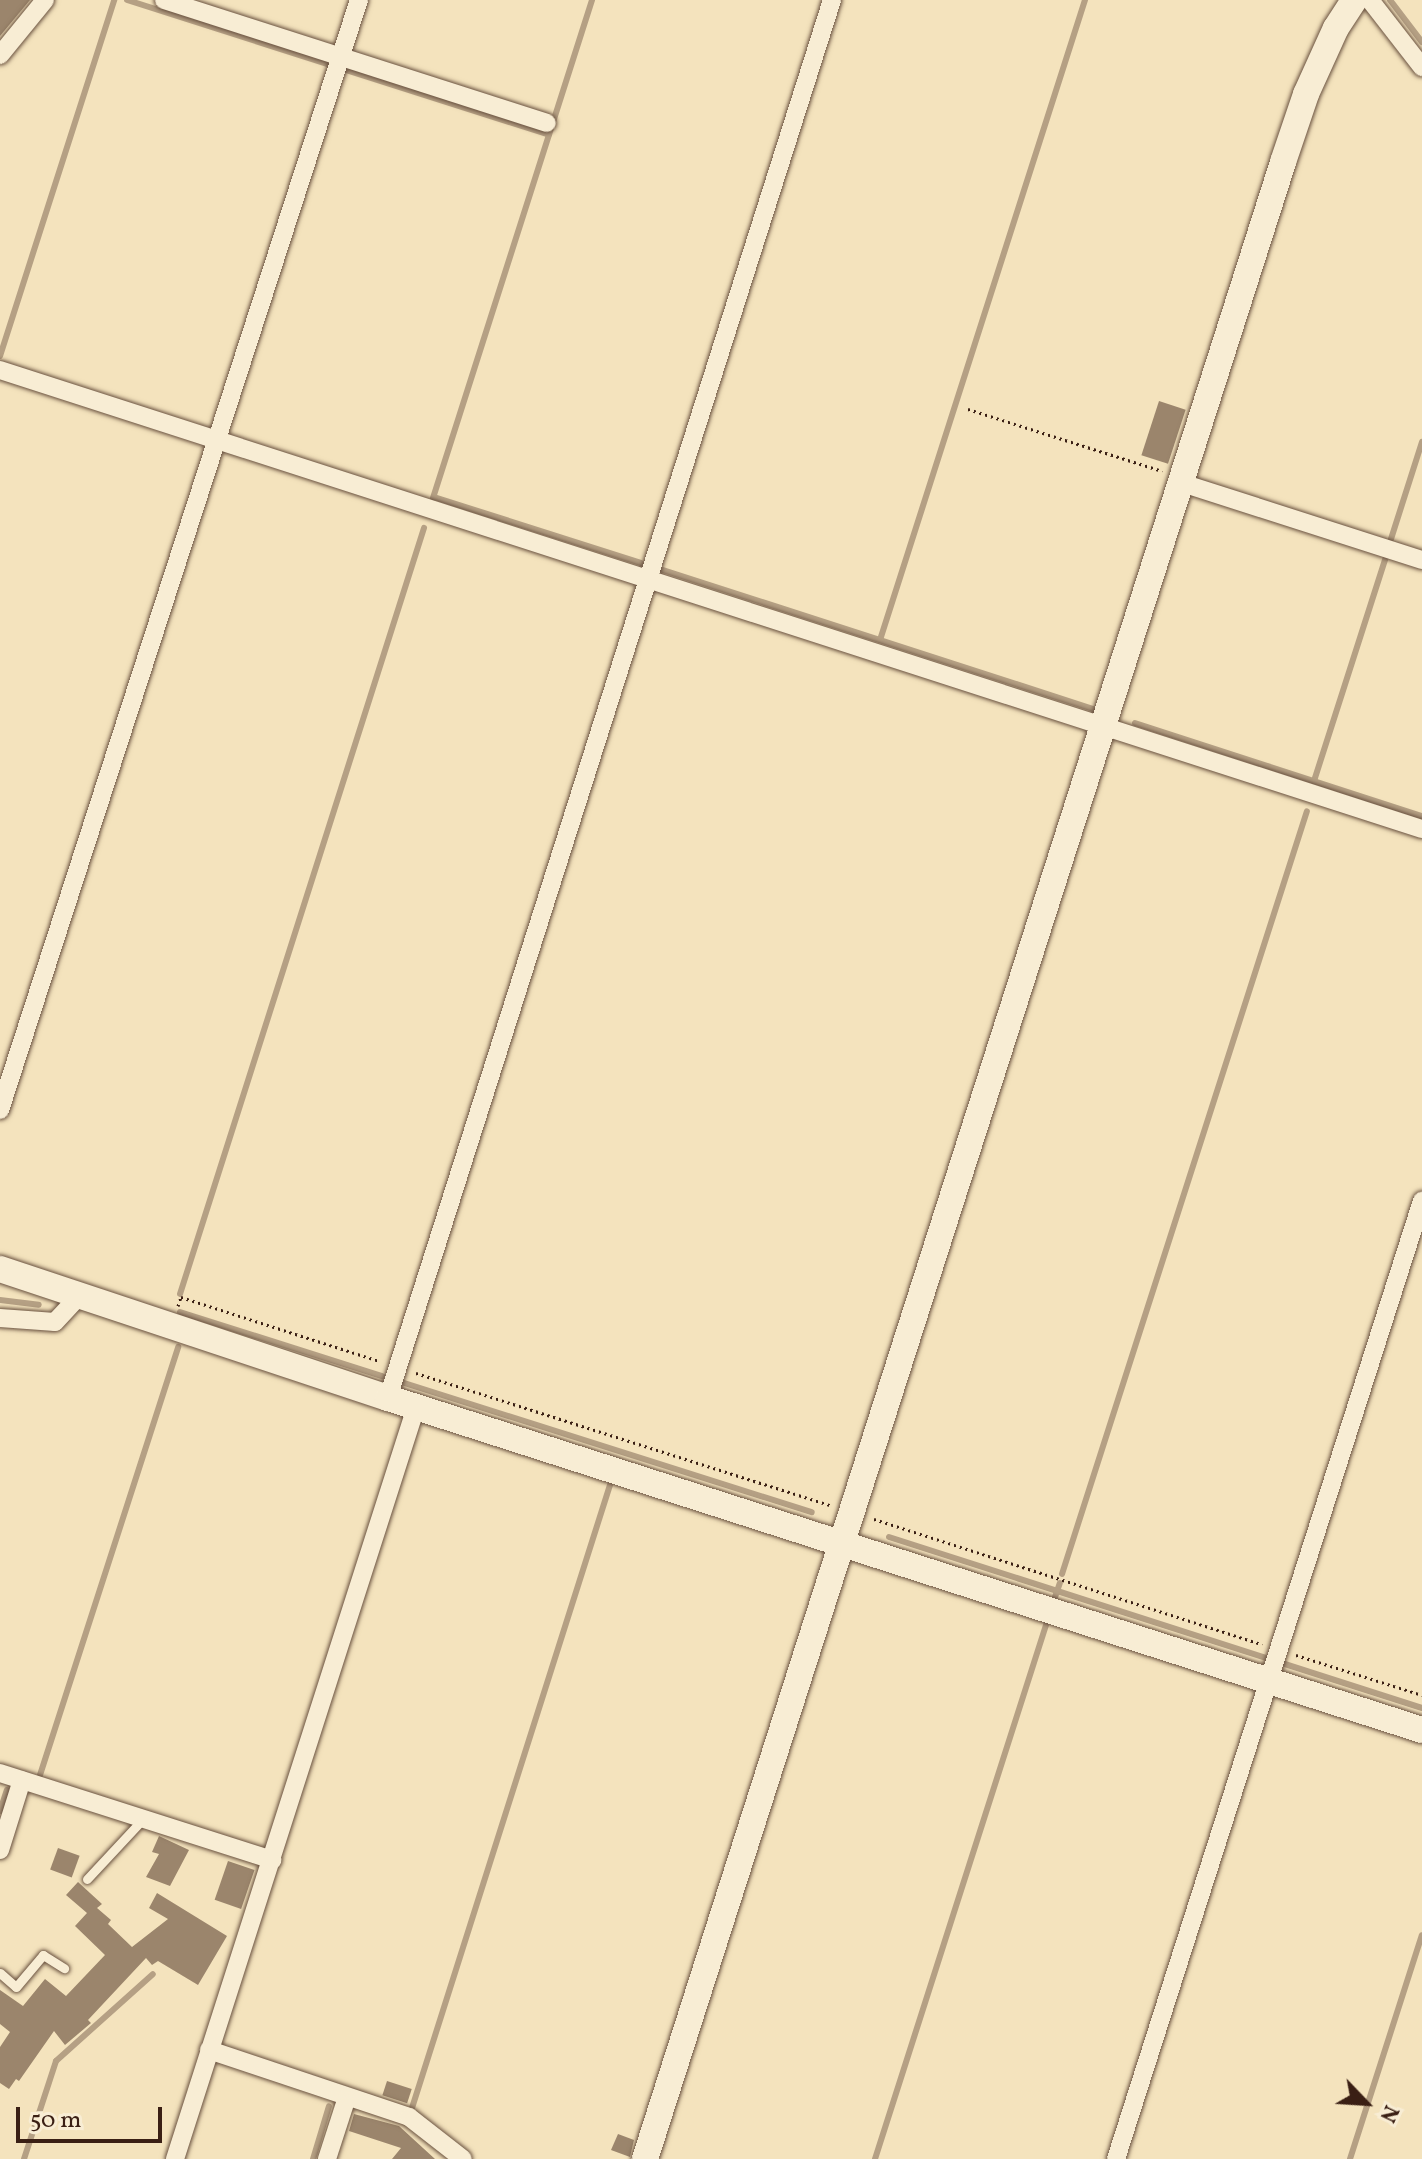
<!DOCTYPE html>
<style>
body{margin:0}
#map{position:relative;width:1422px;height:2159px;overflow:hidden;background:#f4e3bd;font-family:Vollkorn,serif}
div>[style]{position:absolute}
.stream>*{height:6px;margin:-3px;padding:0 3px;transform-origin:3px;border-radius:3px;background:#b5a084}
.building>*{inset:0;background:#9b856c;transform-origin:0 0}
.path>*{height:3px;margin-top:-1.5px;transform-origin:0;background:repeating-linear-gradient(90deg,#3a1f14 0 2px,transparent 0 6px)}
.roads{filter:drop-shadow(0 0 2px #68503e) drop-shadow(0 0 2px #68503e)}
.lane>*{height:9px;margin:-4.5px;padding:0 4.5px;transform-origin:4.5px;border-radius:4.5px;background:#f8edd4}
.street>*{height:18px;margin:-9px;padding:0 9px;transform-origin:9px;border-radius:9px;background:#f8edd4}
.secondary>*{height:26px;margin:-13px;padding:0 13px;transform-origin:13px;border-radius:13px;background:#f8edd4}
span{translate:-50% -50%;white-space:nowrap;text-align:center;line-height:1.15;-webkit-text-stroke:6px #f8edd4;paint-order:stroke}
.north{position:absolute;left:1326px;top:2063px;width:80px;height:80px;-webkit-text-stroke:6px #f8edd4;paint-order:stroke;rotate:115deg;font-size:22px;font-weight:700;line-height:32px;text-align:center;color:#3a1f14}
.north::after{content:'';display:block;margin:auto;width:28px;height:36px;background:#3a1f14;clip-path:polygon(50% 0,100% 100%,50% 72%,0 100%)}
.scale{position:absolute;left:16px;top:2107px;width:146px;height:36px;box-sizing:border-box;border:4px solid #3a1f14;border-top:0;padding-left:10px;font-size:24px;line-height:28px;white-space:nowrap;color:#3a1f14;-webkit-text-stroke:6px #f8edd4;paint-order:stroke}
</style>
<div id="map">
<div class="stream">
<div style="left:127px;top:0;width:443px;rotate:17.7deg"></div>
<div style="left:1390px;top:0;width:53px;rotate:52.7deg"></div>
<div style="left:0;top:356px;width:374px;rotate:-72.2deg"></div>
<div style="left:434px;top:497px;width:217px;rotate:17.7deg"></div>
<div style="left:433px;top:498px;width:523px;rotate:-72.29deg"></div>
<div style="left:1391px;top:539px;width:102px;rotate:-72.3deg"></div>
<div style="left:663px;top:570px;width:453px;rotate:17.9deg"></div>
<div style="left:880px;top:640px;width:672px;rotate:-72.24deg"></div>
<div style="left:1135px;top:723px;width:302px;rotate:18deg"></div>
<div style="left:1314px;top:781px;width:235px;rotate:-72.2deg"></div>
<div style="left:180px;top:1294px;width:804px;rotate:-72.33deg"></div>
<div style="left:0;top:1300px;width:39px;rotate:7deg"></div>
<div style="left:180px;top:1312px;width:212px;rotate:17.6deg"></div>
<div style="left:398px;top:1381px;width:434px;rotate:17.6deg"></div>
<div style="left:889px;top:1537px;width:560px;rotate:17.79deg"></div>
<div style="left:1062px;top:1574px;width:801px;rotate:-72.2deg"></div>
<div style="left:1054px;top:1600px;width:18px;rotate:-71deg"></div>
<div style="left:40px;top:1775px;width:450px;rotate:-72.1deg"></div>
<div style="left:0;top:1811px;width:22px;rotate:-72deg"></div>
<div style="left:412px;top:2108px;width:654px;rotate:-72.37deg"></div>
<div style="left:24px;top:2159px;width:103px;rotate:-71.9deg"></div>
<div style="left:56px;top:2061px;width:130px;rotate:-41.9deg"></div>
<div style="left:313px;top:2159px;width:55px;rotate:-73.2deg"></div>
<div style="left:875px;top:2159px;width:564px;rotate:-72.24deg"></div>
<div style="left:1350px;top:2159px;width:235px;rotate:-72.2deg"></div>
</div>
<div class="building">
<div style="clip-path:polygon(0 0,30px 0,0 36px)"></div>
<div style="left:1159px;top:401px;width:28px;height:57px;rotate:18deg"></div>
<div style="clip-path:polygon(159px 1836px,189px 1850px,170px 1886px,146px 1877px,159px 1854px,152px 1852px)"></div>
<div style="left:58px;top:1848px;width:23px;height:23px;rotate:20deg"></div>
<div style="left:228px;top:1861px;width:28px;height:41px;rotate:19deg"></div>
<div style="clip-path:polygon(78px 1882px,102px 1904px,97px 1908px,111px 1920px,108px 1924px,132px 1947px,168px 1919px,149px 1908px,157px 1893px,227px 1936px,198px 1985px,158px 1961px,152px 1965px,146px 1958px,88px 2020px,91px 2023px,65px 2045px,54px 2031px,19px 2081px,16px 2079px,9px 2089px,0 2083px,0 2047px,10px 2032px,0 2024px,0 1990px,23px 2006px,45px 1979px,66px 1996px,105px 1955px,75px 1926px,87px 1913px,66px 1895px)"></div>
<div style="left:387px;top:2081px;width:26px;height:15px;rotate:18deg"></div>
<div style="clip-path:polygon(354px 2114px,399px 2126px,435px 2159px,392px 2159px,401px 2148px,349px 2131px)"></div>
<div style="clip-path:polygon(618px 2134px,634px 2140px,630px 2157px,611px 2150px)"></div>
</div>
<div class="path">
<div style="left:968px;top:409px;width:204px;rotate:17.7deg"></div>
<div style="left:178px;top:1306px;width:9px;rotate:-72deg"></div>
<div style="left:181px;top:1297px;width:208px;rotate:17.9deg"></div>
<div style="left:416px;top:1373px;width:437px;rotate:17.7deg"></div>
<div style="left:874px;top:1519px;width:408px;rotate:17.9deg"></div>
<div style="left:1296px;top:1655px;width:132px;rotate:17.6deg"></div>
</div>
<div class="roads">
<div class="lane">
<div style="left:87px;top:1879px;width:82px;rotate:-47deg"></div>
<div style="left:0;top:1973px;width:21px;rotate:41deg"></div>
<div style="left:16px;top:1987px;width:42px;rotate:-49.8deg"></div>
<div style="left:43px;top:1955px;width:25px;rotate:32deg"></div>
</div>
<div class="street">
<div style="left:164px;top:0;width:402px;rotate:17.8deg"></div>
<div style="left:1370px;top:0;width:85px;rotate:52.2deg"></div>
<div style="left:0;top:55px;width:71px;rotate:-50.7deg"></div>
<div style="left:0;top:370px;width:1494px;rotate:17.89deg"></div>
<div style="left:1182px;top:483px;width:252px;rotate:17.8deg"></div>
<div style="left:0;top:1110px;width:1167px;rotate:-72.08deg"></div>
<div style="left:0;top:1318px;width:55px;rotate:4.2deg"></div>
<div style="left:55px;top:1322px;width:34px;rotate:-47deg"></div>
<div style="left:388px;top:1398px;width:1467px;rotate:-72.38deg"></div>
<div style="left:0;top:1773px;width:286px;rotate:17.7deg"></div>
<div style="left:0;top:1850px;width:73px;rotate:-72.6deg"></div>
<div style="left:209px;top:2050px;width:211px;rotate:18.5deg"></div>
<div style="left:409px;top:2117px;width:68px;rotate:37.9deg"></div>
<div style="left:175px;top:2159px;width:790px;rotate:-72.23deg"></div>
<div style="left:327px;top:2159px;width:65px;rotate:-72.1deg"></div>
<div style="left:1116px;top:2159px;width:1006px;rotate:-72.29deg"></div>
</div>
<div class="secondary">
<div style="left:0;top:1269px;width:409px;rotate:18.4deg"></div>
<div style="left:388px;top:1398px;width:1086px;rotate:17.8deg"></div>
<div style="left:645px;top:2159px;width:2096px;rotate:-72.28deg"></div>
<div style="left:1283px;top:162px;width:72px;rotate:-71.3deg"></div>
<div style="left:1306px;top:94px;width:72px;rotate:-65.6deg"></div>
<div style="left:1336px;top:28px;width:33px;rotate:-57deg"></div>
</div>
</div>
<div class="north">N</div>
<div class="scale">50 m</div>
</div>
